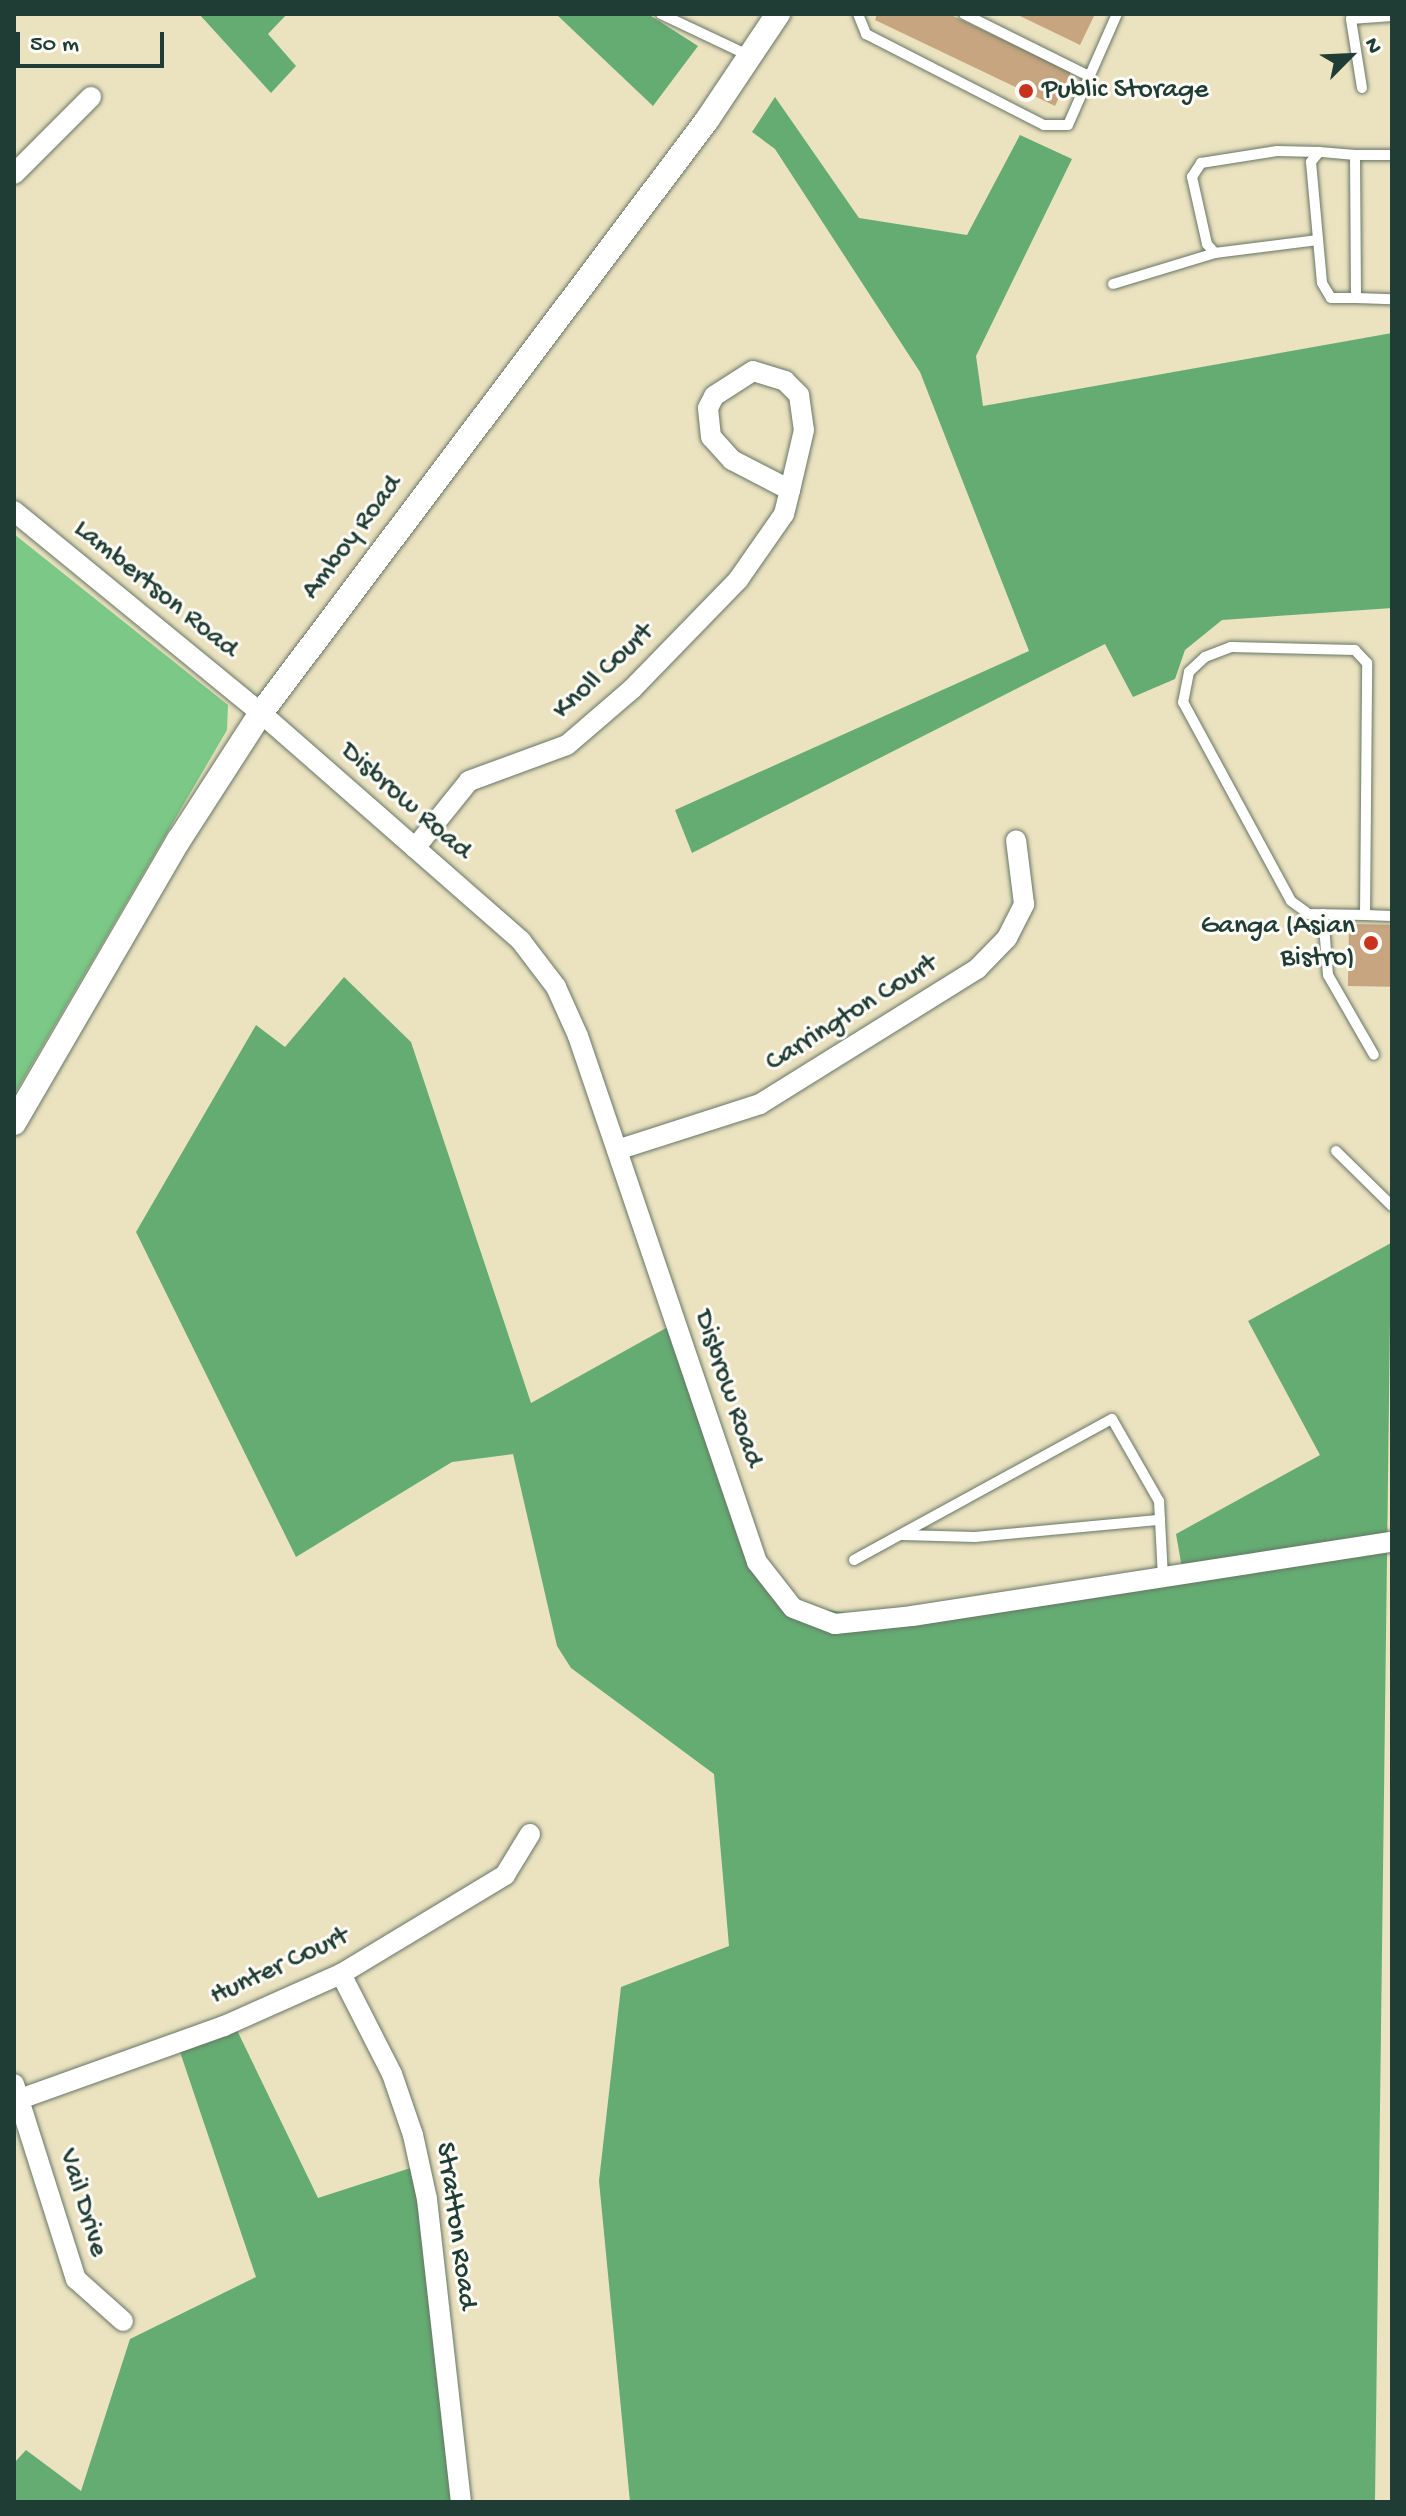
<!DOCTYPE html>
<style>
body{margin:0}
#map{position:relative;width:1406px;height:2516px;overflow:hidden;background:#ebe2c0;font-family:"Gochi Hand",sans-serif}
div>[style]{position:absolute}
.green>*{inset:0;background:#7cc886}
.forest>*{inset:0;background:#65ac73}
.building>*{inset:0;background:#c6a580;transform-origin:0 0}
.roads{filter:drop-shadow(0 0 2px #667765) drop-shadow(0 0 2px #667765)}
.service>*{height:10px;margin:-5px;padding:0 5px;transform-origin:5px;border-radius:5px;background:#fff}
.minor>*{height:20px;margin:-10px;padding:0 10px;transform-origin:10px;border-radius:10px;background:#fff}
.tertiary>*{height:24px;margin:-12px;padding:0 12px;transform-origin:12px;border-radius:12px;background:#fff}
.dots>*{width:22px;height:22px;translate:-50% -50%;box-sizing:border-box;border:4px solid #fdfcf7;border-radius:50%}
span{translate:-50% -50%;white-space:nowrap;text-align:center;line-height:1.15;-webkit-text-stroke:6px #fdfcf7;paint-order:stroke}
.poi-label{font-size:28px;color:#1f3d34}
.left{translate:0 -50%;text-align:left}
.right{translate:-100% -50%;text-align:right}
.street-label{font-size:28px;color:#1f3d34}
.frame{position:absolute;inset:0;border:16px solid #1f3d34;pointer-events:none}
.north{position:absolute;left:1310px;top:16px;width:80px;height:80px;-webkit-text-stroke:6px #fdfcf7;paint-order:stroke;rotate:66deg;font-size:22px;font-weight:700;line-height:32px;text-align:center;color:#1f3d34}
.north::after{content:'';display:block;margin:auto;width:28px;height:36px;background:#1f3d34;clip-path:polygon(50% 0,100% 100%,50% 72%,0 100%)}
.scale{position:absolute;left:16px;top:32px;width:148px;height:36px;box-sizing:border-box;border:4px solid #1f3d34;border-top:0;padding-left:10px;font-size:24px;line-height:28px;white-space:nowrap;color:#1f3d34;-webkit-text-stroke:6px #fdfcf7;paint-order:stroke}
</style>
<div id="map">
<div class="green">
<div style="clip-path:polygon(14px 534px,228px 705px,227px 730px,14px 1095px)"></div>
</div>
<div class="forest">
<div style="clip-path:polygon(199px 14px,287px 14px,268px 34px,296px 66px,271px 93px)"></div>
<div style="clip-path:polygon(556px 14px,648px 14px,698px 46px,653px 106px)"></div>
<div style="clip-path:polygon(775px 97px,859px 218px,967px 235px,1020px 135px,1072px 159px,976px 356px,983px 406px,1392px 333px,1392px 608px,1222px 620px,1185px 650px,1175px 679px,1133px 697px,1105px 644px,692px 853px,675px 810px,1029px 651px,920px 372px,775px 149px,752px 132px)"></div>
<div style="clip-path:polygon(344px 977px,411px 1042px,531px 1403px,675px 1323px,753px 1561px,785px 1603px,866px 1616px,1183px 1574px,1176px 1534px,1320px 1455px,1248px 1321px,1391px 1243px,1375px 2502px,630px 2502px,599px 2181px,621px 1987px,729px 1946px,714px 1774px,571px 1668px,557px 1646px,513px 1454px,452px 1462px,296px 1557px,136px 1232px,256px 1025px,285px 1047px)"></div>
<div style="clip-path:polygon(234px 2024px,318px 2198px,426px 2163px,469px 2502px,14px 2502px,14px 2463px,26px 2450px,81px 2491px,130px 2339px,256px 2277px,178px 2046px)"></div>
</div>
<div class="building">
<div style="clip-path:polygon(877px 14px,949px 14px,1071px 72px,1055px 106px,875px 20px)"></div>
<div style="clip-path:polygon(1016px 14px,1095px 14px,1080px 45px)"></div>
<div style="left:1349px;top:924px;width:43px;height:62px;rotate:1deg"></div>
</div>
<div class="roads">
<div class="service">
<div style="left:661px;top:14px;width:98px;rotate:25.3deg"></div>
<div style="left:858px;top:14px;width:22px;rotate:68deg"></div>
<div style="left:866px;top:34px;width:200px;rotate:27.1deg"></div>
<div style="left:1044px;top:125px;width:24px"></div>
<div style="left:1068px;top:125px;width:121px;rotate:-66.2deg"></div>
<div style="left:964px;top:14px;width:140px;rotate:26.4deg"></div>
<div style="left:1362px;top:88px;width:70px;rotate:-99.1deg"></div>
<div style="left:1351px;top:19px;width:41px;rotate:-4.2deg"></div>
<div style="left:1355px;top:155px;width:36px;rotate:-175deg"></div>
<div style="left:1319px;top:152px;width:13px;rotate:129deg"></div>
<div style="left:1311px;top:162px;width:121px;rotate:84.8deg"></div>
<div style="left:1322px;top:283px;width:17px;rotate:59deg"></div>
<div style="left:1331px;top:298px;width:25px"></div>
<div style="left:1392px;top:155px;width:37px;rotate:180deg"></div>
<div style="left:1355px;top:155px;width:143px;rotate:89.6deg"></div>
<div style="left:1356px;top:298px;width:36px;rotate:2deg"></div>
<div style="left:1318px;top:240px;width:104px;rotate:172.8deg"></div>
<div style="left:1215px;top:253px;width:12px;rotate:-132deg"></div>
<div style="left:1207px;top:244px;width:69px;rotate:-102.6deg"></div>
<div style="left:1192px;top:177px;width:17px;rotate:-57deg"></div>
<div style="left:1201px;top:163px;width:77px;rotate:-9deg"></div>
<div style="left:1277px;top:151px;width:42px;rotate:1.4deg"></div>
<div style="left:1113px;top:284px;width:107px;rotate:-16.9deg"></div>
<div style="left:1323px;top:914px;width:61px;rotate:85.3deg"></div>
<div style="left:1328px;top:975px;width:92px;rotate:60.1deg"></div>
<div style="left:1365px;top:915px;width:252px;rotate:-89.5deg"></div>
<div style="left:1367px;top:663px;width:18px;rotate:-133deg"></div>
<div style="left:1355px;top:650px;width:124px;rotate:-178.6deg"></div>
<div style="left:1231px;top:647px;width:28px;rotate:159deg"></div>
<div style="left:1205px;top:657px;width:22px;rotate:137deg"></div>
<div style="left:1189px;top:672px;width:31px;rotate:101deg"></div>
<div style="left:1183px;top:702px;width:226px;rotate:61.5deg"></div>
<div style="left:1291px;top:901px;width:22px;rotate:36deg"></div>
<div style="left:1309px;top:914px;width:56px;rotate:1deg"></div>
<div style="left:1365px;top:915px;width:27px;rotate:2deg"></div>
<div style="left:1336px;top:1151px;width:78px;rotate:44.5deg"></div>
<div style="left:903px;top:1535px;width:72px;rotate:1.6deg"></div>
<div style="left:975px;top:1537px;width:186px;rotate:-5.3deg"></div>
<div style="left:854px;top:1560px;width:294px;rotate:-28.7deg"></div>
<div style="left:1112px;top:1419px;width:95px;rotate:60.2deg"></div>
<div style="left:1159px;top:1501px;width:76px;rotate:87deg"></div>
</div>
<div class="minor">
<div style="left:14px;top:174px;width:109px;rotate:-45deg"></div>
<div style="left:753px;top:371px;width:34px;rotate:17deg"></div>
<div style="left:785px;top:381px;width:20px;rotate:45deg"></div>
<div style="left:799px;top:395px;width:35px;rotate:82deg"></div>
<div style="left:804px;top:430px;width:62px;rotate:103.1deg"></div>
<div style="left:790px;top:490px;width:65px;rotate:-152.7deg"></div>
<div style="left:732px;top:460px;width:31px;rotate:-132deg"></div>
<div style="left:711px;top:437px;width:29px;rotate:-96deg"></div>
<div style="left:708px;top:408px;width:13px;rotate:-63deg"></div>
<div style="left:714px;top:396px;width:46px;rotate:-32.7deg"></div>
<div style="left:14px;top:511px;width:319px;rotate:39.3deg"></div>
<div style="left:261px;top:713px;width:346px;rotate:41.2deg"></div>
<div style="left:521px;top:941px;width:58px;rotate:52.7deg"></div>
<div style="left:556px;top:987px;width:54px;rotate:65.8deg"></div>
<div style="left:578px;top:1036px;width:556px;rotate:71.21deg"></div>
<div style="left:757px;top:1562px;width:58px;rotate:52deg"></div>
<div style="left:793px;top:1608px;width:45px;rotate:20.9deg"></div>
<div style="left:835px;top:1624px;width:77px;rotate:-5.9deg"></div>
<div style="left:912px;top:1616px;width:486px;rotate:-8.8deg"></div>
<div style="left:415px;top:848px;width:86px;rotate:-51.1deg"></div>
<div style="left:469px;top:781px;width:104px;rotate:-20.2deg"></div>
<div style="left:567px;top:745px;width:86px;rotate:-40.7deg"></div>
<div style="left:632px;top:689px;width:152px;rotate:-45.8deg"></div>
<div style="left:738px;top:580px;width:80px;rotate:-55.1deg"></div>
<div style="left:784px;top:514px;width:25px;rotate:-76deg"></div>
<div style="left:617px;top:1150px;width:150px;rotate:-17.8deg"></div>
<div style="left:760px;top:1104px;width:256px;rotate:-31.9deg"></div>
<div style="left:977px;top:969px;width:43px;rotate:-45.9deg"></div>
<div style="left:1007px;top:938px;width:38px;rotate:-63deg"></div>
<div style="left:1024px;top:904px;width:64px;rotate:-97.1deg"></div>
<div style="left:341px;top:1974px;width:112px;rotate:63deg"></div>
<div style="left:392px;top:2074px;width:65px;rotate:71deg"></div>
<div style="left:413px;top:2135px;width:66px;rotate:77.7deg"></div>
<div style="left:427px;top:2199px;width:305px;rotate:83.6deg"></div>
<div style="left:14px;top:2084px;width:205px;rotate:72.4deg"></div>
<div style="left:76px;top:2279px;width:63px;rotate:41.8deg"></div>
<div style="left:20px;top:2099px;width:217px;rotate:-19.7deg"></div>
<div style="left:224px;top:2026px;width:128px;rotate:-24deg"></div>
<div style="left:341px;top:1974px;width:192px;rotate:-31.1deg"></div>
<div style="left:505px;top:1875px;width:48px;rotate:-58.6deg"></div>
</div>
<div class="tertiary">
<div style="left:14px;top:1123px;width:328px;rotate:-59.8deg"></div>
<div style="left:179px;top:840px;width:151px;rotate:-57.2deg"></div>
<div style="left:261px;top:713px;width:742px;rotate:-53.05deg"></div>
<div style="left:707px;top:120px;width:128px;rotate:-56.2deg"></div>
</div>
</div>
<div class="dots">
<div style="left:1026px;top:91px;background:#c8321e"></div>
<div style="left:1371px;top:943px;background:#c8321e"></div>
</div>
<div class="poi-label">
<span class="left" style="left:1042px;top:91px">Public Storage</span>
<span class="right" style="left:1355px;top:943px">Ganga (Asian<br>Bistro)</span>
</div>
<div class="street-label">
<span style="left:353px;top:538px;rotate:-53deg">Amboy Road</span>
<span style="left:155px;top:590px;rotate:39deg">Lambertson Road</span>
<span style="left:604px;top:672px;rotate:-43deg">Knoll Court</span>
<span style="left:405px;top:802px;rotate:41deg">Disbrow Road</span>
<span style="left:852px;top:1014px;rotate:-32deg">Carrington Court</span>
<span style="left:727px;top:1389px;rotate:71deg">Disbrow Road</span>
<span style="left:280px;top:1967px;rotate:-25deg">Hunter Court</span>
<span style="left:82px;top:2203px;rotate:73deg">Vail Drive</span>
<span style="left:455px;top:2226px;rotate:82deg">Stratton Road</span>
</div>
<div class="frame"></div>
<div class="north">N</div>
<div class="scale">50 m</div>
</div>
